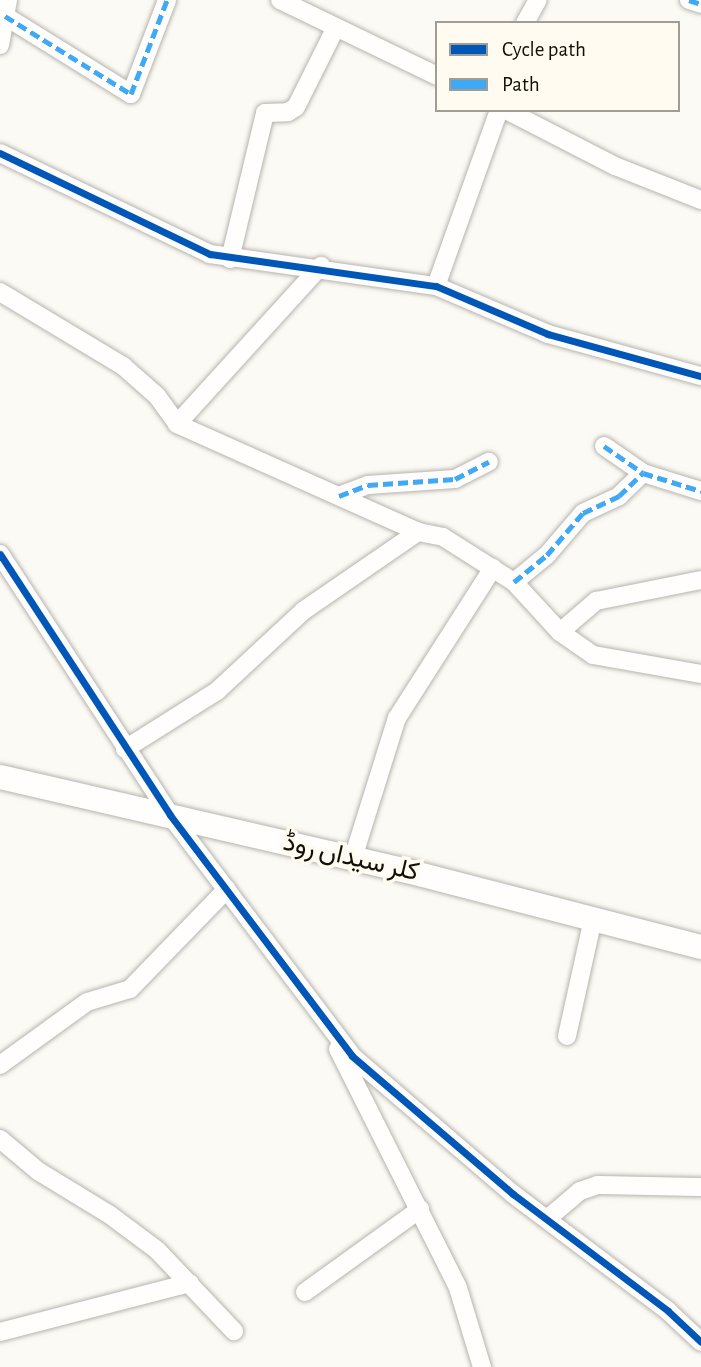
<!DOCTYPE html>
<meta charset="utf-8">
<style>
body{margin:0}
#map{position:relative;width:701px;height:1367px;overflow:hidden;background:#fcfaf4;font-family:"Alegreya Sans",Vazirmatn,sans-serif}
div>[style]{position:absolute}
.roads{filter:drop-shadow(0 0 2px #b6b4ae) drop-shadow(0 0 2px #b6b4ae)}
.street>*{height:18px;margin:-9px;padding:0 9px;transform-origin:9px;border-radius:9px;background:#fffefd}
.secondary>*{height:24px;margin:-12px;padding:0 12px;transform-origin:12px;border-radius:12px;background:#fffefd}
.quiet>*{height:5px;margin-top:-2.5px;transform-origin:0;background:repeating-linear-gradient(90deg,#3fa9f5 0 10px,transparent 0 15px)}
.cycleway>*{height:7px;margin:-3.5px;padding:0 3.5px;transform-origin:3.5px;border-radius:3.5px;background:#0057b8}
span{translate:-50% -50%;white-space:nowrap;text-align:center;line-height:1.15;-webkit-text-stroke:7px #fffbf1;paint-order:stroke}
.street-label{font-size:26px;color:#110f09}
.legend{position:absolute;left:435px;top:21px;width:245px;height:91px;box-sizing:border-box;background:#fffbf1;border:2px solid #a09d94;margin:0;padding:9px 12px;list-style:none;font-size:21px;color:#110f09}
.legend li{display:flex;align-items:center;gap:14px;height:35px}
.legend b{width:35px;border:2px solid #a09d94}
</style>
<div id="map">
<div class="roads">
<div class="street">
<div style="left:280px;top:0;width:174px;rotate:25.8deg"></div>
<div style="left:689px;top:0;width:13px;rotate:18deg"></div>
<div style="left:5px;top:16px;width:148px;rotate:31.8deg"></div>
<div style="left:131px;top:94px;width:101px;rotate:-69deg"></div>
<div style="left:525px;top:23px;width:26px;rotate:-61deg"></div>
<div style="left:0;top:45px;width:46px;rotate:-79.9deg"></div>
<div style="left:506px;top:110px;width:123px;rotate:27.2deg"></div>
<div style="left:615px;top:166px;width:92px;rotate:21.6deg"></div>
<div style="left:0;top:153px;width:233px;rotate:25.7deg"></div>
<div style="left:210px;top:254px;width:228px;rotate:8.1deg"></div>
<div style="left:436px;top:286px;width:122px;rotate:23.2deg"></div>
<div style="left:548px;top:334px;width:159px;rotate:15.4deg"></div>
<div style="left:230px;top:259px;width:150px;rotate:-76.5deg"></div>
<div style="left:265px;top:113px;width:23px;rotate:-2deg"></div>
<div style="left:288px;top:112px;width:9px;rotate:-32deg"></div>
<div style="left:296px;top:107px;width:89px;rotate:-63.4deg"></div>
<div style="left:436px;top:286px;width:187px;rotate:-70.3deg"></div>
<div style="left:0;top:292px;width:144px;rotate:31deg"></div>
<div style="left:123px;top:366px;width:45px;rotate:41.4deg"></div>
<div style="left:157px;top:396px;width:34px;rotate:54deg"></div>
<div style="left:177px;top:424px;width:264px;rotate:24.1deg"></div>
<div style="left:177px;top:424px;width:214px;rotate:-47.7deg"></div>
<div style="left:604px;top:446px;width:47px;rotate:34.7deg"></div>
<div style="left:643px;top:473px;width:61px;rotate:17.2deg"></div>
<div style="left:339px;top:496px;width:31px;rotate:-21deg"></div>
<div style="left:368px;top:485px;width:87px;rotate:-3.9deg"></div>
<div style="left:455px;top:479px;width:38px;rotate:-27deg"></div>
<div style="left:0;top:554px;width:311px;rotate:56.9deg"></div>
<div style="left:170px;top:815px;width:302px;rotate:52.9deg"></div>
<div style="left:352px;top:1056px;width:212px;rotate:40.6deg"></div>
<div style="left:513px;top:1194px;width:194px;rotate:37deg"></div>
<div style="left:668px;top:1311px;width:45px;rotate:43.2deg"></div>
<div style="left:514px;top:582px;width:43px;rotate:-39.3deg"></div>
<div style="left:547px;top:555px;width:55px;rotate:-49.4deg"></div>
<div style="left:583px;top:513px;width:40px;rotate:-25deg"></div>
<div style="left:619px;top:496px;width:33px;rotate:-44deg"></div>
<div style="left:560px;top:632px;width:40px;rotate:34.9deg"></div>
<div style="left:593px;top:655px;width:110px;rotate:10deg"></div>
<div style="left:125px;top:749px;width:109px;rotate:-32.2deg"></div>
<div style="left:217px;top:691px;width:117px;rotate:-42.9deg"></div>
<div style="left:303px;top:611px;width:140px;rotate:-34.5deg"></div>
<div style="left:418px;top:532px;width:25px;rotate:11deg"></div>
<div style="left:443px;top:537px;width:84px;rotate:32.4deg"></div>
<div style="left:514px;top:582px;width:68px;rotate:47.4deg"></div>
<div style="left:560px;top:632px;width:48px;rotate:-40.7deg"></div>
<div style="left:596px;top:601px;width:107px;rotate:-11.3deg"></div>
<div style="left:353px;top:858px;width:147px;rotate:-72.6deg"></div>
<div style="left:397px;top:718px;width:178px;rotate:-57.4deg"></div>
<div style="left:567px;top:1036px;width:120px;rotate:-77.5deg"></div>
<div style="left:338px;top:1049px;width:267px;rotate:63.3deg"></div>
<div style="left:458px;top:1288px;width:83px;rotate:73.1deg"></div>
<div style="left:0;top:1065px;width:107px;rotate:-35.9deg"></div>
<div style="left:87px;top:1002px;width:45px;rotate:-16.8deg"></div>
<div style="left:130px;top:989px;width:139px;rotate:-45.9deg"></div>
<div style="left:0;top:1139px;width:50px;rotate:40.1deg"></div>
<div style="left:38px;top:1171px;width:84px;rotate:31.4deg"></div>
<div style="left:110px;top:1215px;width:59px;rotate:36.7deg"></div>
<div style="left:157px;top:1250px;width:112px;rotate:46.5deg"></div>
<div style="left:547px;top:1219px;width:43px;rotate:-40.3deg"></div>
<div style="left:580px;top:1191px;width:18px;rotate:-19deg"></div>
<div style="left:597px;top:1185px;width:104px;rotate:1.1deg"></div>
<div style="left:305px;top:1292px;width:142px;rotate:-35.8deg"></div>
<div style="left:0;top:1332px;width:196px;rotate:-14.5deg"></div>
</div>
<div class="secondary">
<div style="left:0;top:777px;width:418px;rotate:13deg"></div>
<div style="left:407px;top:871px;width:304px;rotate:14.5deg"></div>
</div>
</div>
<div class="quiet">
<div style="left:689px;top:0;width:13px;rotate:18deg"></div>
<div style="left:5px;top:16px;width:148px;rotate:31.8deg"></div>
<div style="left:131px;top:94px;width:101px;rotate:-69deg"></div>
<div style="left:604px;top:446px;width:47px;rotate:34.7deg"></div>
<div style="left:643px;top:473px;width:61px;rotate:17.2deg"></div>
<div style="left:339px;top:496px;width:31px;rotate:-21deg"></div>
<div style="left:368px;top:485px;width:87px;rotate:-3.9deg"></div>
<div style="left:455px;top:479px;width:38px;rotate:-27deg"></div>
<div style="left:514px;top:582px;width:43px;rotate:-39.3deg"></div>
<div style="left:547px;top:555px;width:55px;rotate:-49.4deg"></div>
<div style="left:583px;top:513px;width:40px;rotate:-25deg"></div>
<div style="left:619px;top:496px;width:33px;rotate:-44deg"></div>
</div>
<div class="cycleway">
<div style="left:0;top:153px;width:233px;rotate:25.7deg"></div>
<div style="left:210px;top:254px;width:228px;rotate:8.1deg"></div>
<div style="left:436px;top:286px;width:122px;rotate:23.2deg"></div>
<div style="left:548px;top:334px;width:159px;rotate:15.4deg"></div>
<div style="left:0;top:554px;width:311px;rotate:56.9deg"></div>
<div style="left:170px;top:815px;width:302px;rotate:52.9deg"></div>
<div style="left:352px;top:1056px;width:212px;rotate:40.6deg"></div>
<div style="left:513px;top:1194px;width:194px;rotate:37deg"></div>
<div style="left:668px;top:1311px;width:45px;rotate:43.2deg"></div>
</div>
<div class="street-label">
<span style="left:351px;top:858px;rotate:13deg">کلر سیداں روڈ</span>
</div>
<ul class="legend">
<li><b style="height:9px;background:#0057b8"></b>Cycle path</li>
<li><b style="height:9px;background:#3fa9f5"></b>Path</li>
</ul>
</div>
